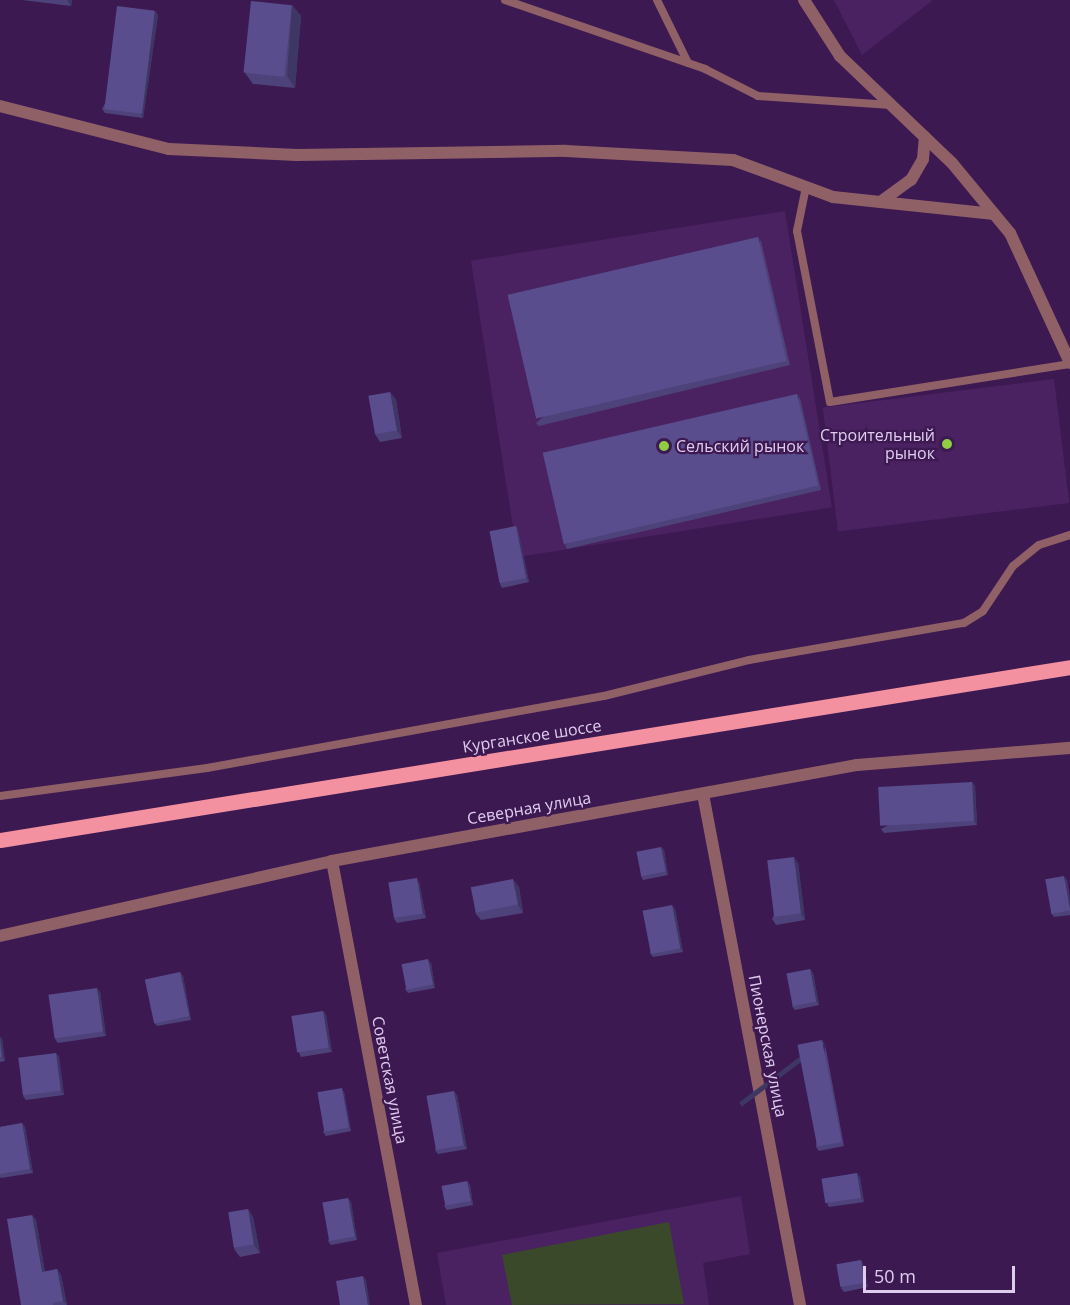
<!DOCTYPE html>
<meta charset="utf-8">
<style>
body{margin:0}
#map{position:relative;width:1070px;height:1305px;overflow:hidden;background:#3d1952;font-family:"Open Sans",sans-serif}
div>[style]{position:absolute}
.built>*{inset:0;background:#4a2261;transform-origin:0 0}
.green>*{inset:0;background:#39492a}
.lane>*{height:8px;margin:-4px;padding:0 4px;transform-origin:4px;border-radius:4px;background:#906067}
.street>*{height:12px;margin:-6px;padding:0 6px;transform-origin:6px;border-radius:6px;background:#906067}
.primary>*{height:15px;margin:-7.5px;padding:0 7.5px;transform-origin:7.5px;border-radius:7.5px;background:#f391a0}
.wall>*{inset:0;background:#4d4279}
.shaded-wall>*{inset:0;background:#3e3663;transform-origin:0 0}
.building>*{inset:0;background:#594d8d;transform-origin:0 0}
.dots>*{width:16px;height:16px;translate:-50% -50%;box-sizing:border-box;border:3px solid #3d1952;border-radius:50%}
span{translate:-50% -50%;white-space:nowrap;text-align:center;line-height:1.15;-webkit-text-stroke:4.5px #3d1952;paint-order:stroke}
.poi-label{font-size:16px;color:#e0ccef}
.right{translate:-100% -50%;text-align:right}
.left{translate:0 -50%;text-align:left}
.street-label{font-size:16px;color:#e0ccef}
.scale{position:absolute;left:863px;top:1266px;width:152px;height:27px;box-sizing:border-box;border:3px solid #e0ccef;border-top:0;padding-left:8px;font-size:18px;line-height:21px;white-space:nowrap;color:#e0ccef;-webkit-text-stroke:4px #3d1952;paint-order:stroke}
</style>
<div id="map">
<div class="built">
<div style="clip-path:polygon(834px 0,933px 0,862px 55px)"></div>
<div style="left:785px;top:211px;width:300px;height:318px;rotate:81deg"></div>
<div style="left:1054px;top:379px;width:125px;height:233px;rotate:83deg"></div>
<div style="clip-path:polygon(741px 1196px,750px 1254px,703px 1263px,709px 1305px,446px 1305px,437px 1253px)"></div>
</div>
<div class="green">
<div style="clip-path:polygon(669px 1222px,684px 1304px,512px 1305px,502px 1255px)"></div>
</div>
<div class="lane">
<div style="left:505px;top:0;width:212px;rotate:19deg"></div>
<div style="left:705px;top:69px;width:59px;rotate:27deg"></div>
<div style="left:758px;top:96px;width:133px;rotate:3.9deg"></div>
<div style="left:657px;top:0;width:70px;rotate:63.8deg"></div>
<div style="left:806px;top:187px;width:45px;rotate:101.6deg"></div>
<div style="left:797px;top:231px;width:174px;rotate:79.1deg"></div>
<div style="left:830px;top:402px;width:243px;rotate:-9deg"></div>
<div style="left:0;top:796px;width:209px;rotate:-7.7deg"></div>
<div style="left:207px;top:768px;width:403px;rotate:-10.3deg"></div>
<div style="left:604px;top:696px;width:149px;rotate:-13.9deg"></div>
<div style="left:749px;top:660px;width:218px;rotate:-9.8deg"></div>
<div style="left:964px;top:623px;width:22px;rotate:-32deg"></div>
<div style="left:983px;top:611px;width:54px;rotate:-56.3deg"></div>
<div style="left:1013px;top:566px;width:33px;rotate:-39deg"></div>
<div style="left:1039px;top:545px;width:33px;rotate:-18deg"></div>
</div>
<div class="street">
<div style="left:804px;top:0;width:67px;rotate:57.3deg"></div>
<div style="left:840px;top:56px;width:155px;rotate:43.7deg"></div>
<div style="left:952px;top:163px;width:91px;rotate:50.4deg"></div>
<div style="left:1010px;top:233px;width:143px;rotate:65.2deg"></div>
<div style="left:0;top:106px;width:174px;rotate:14.3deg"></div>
<div style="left:169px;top:149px;width:128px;rotate:2.7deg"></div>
<div style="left:297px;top:155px;width:269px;rotate:-0.9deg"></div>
<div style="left:566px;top:151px;width:167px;rotate:3.1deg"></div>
<div style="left:733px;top:160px;width:107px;rotate:20.3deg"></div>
<div style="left:833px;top:197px;width:162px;rotate:6deg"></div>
<div style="left:883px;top:200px;width:34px;rotate:-36deg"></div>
<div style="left:911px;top:180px;width:24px;rotate:-60deg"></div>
<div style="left:923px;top:159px;width:22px;rotate:-85deg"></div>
<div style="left:703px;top:794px;width:520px;rotate:79.25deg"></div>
<div style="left:332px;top:861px;width:452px;rotate:79.3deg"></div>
<div style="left:0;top:936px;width:340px;rotate:-12.7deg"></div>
<div style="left:332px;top:861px;width:534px;rotate:-10.36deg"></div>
<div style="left:857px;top:765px;width:214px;rotate:-4.6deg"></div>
</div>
<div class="primary">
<div style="left:0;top:840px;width:1084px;rotate:-9.18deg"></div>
</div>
<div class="wall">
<div style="clip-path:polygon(22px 0,72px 0,71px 6px)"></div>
<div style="clip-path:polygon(292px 5px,301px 16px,295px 88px,253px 84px,245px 73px)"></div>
<div style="clip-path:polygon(155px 11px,158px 15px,143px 118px,105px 113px,102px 109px)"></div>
<div style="clip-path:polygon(758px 237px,761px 241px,790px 365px,539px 426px,536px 423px)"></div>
<div style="clip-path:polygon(390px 392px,396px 400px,402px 438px,380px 442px,375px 434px)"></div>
<div style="clip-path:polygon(797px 394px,800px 398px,821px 490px,567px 549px,565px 545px)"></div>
<div style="clip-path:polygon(516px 526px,518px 530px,529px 582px,502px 588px,500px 584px)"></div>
<div style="clip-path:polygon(972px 782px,975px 786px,977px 825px,884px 833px,881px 829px)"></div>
<div style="clip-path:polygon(661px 847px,664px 850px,668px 875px,643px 880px,641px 876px)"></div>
<div style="clip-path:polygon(798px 863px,805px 920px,776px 925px,772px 919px)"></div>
<div style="clip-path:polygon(1067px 880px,1070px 899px,1070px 915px,1054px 917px,1051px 913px)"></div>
<div style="clip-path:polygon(419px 882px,426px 918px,397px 923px,394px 919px)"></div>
<div style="clip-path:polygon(519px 887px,523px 913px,481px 920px,475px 913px)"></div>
<div style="clip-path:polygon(672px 905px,675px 909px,683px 952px,653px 957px,650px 953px)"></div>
<div style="clip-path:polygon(431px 963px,435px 988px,408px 993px,405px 989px)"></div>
<div style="clip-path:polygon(810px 969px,813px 973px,819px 1005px,795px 1010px,792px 1006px)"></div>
<div style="clip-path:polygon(180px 972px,183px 976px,191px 1020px,157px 1026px,154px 1022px)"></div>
<div style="clip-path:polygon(100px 992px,106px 1036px,58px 1043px,55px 1039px)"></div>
<div style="clip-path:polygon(323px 1011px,326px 1015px,332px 1052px,301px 1057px,299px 1053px)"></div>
<div style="clip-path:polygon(0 1037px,2px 1039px,5px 1061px,0 1062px)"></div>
<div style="clip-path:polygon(825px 1044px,844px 1146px,819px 1151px,816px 1147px)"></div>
<div style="clip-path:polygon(56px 1053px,59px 1057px,64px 1095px,26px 1100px,23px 1096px)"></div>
<div style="clip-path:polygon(344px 1092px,351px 1131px,326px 1136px,323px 1132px)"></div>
<div style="clip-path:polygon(457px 1095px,467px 1149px,438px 1154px,435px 1150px)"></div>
<div style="clip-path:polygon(22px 1123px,25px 1127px,33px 1173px,1px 1178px,0 1177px,0 1127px)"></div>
<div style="clip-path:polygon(860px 1177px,864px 1202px,829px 1207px,827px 1204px)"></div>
<div style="clip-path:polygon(467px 1181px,470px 1185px,473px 1205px,447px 1210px,444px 1206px)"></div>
<div style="clip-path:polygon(348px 1198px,351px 1202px,357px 1240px,331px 1245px,328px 1241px)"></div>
<div style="clip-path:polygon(248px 1209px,253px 1217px,260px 1253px,240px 1257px,234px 1249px)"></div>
<div style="clip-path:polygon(32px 1215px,36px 1220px,45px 1272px,57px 1269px,61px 1275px,67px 1305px,21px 1305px)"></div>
<div style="clip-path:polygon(861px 1260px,863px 1264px,868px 1287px,844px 1292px,841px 1288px)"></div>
</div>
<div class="shaded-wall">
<div style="clip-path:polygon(67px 0,72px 0,71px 6px)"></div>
<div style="clip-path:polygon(292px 5px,301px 16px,295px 88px,287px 76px)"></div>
<div style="clip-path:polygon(155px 11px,158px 15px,143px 118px,141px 114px)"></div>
<div style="left:758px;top:237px;width:5px;height:127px;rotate:53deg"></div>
<div style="clip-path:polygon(390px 392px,396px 400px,402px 438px,397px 430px)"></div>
<div style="left:797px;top:394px;width:5px;height:94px;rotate:53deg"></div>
<div style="clip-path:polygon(516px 526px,518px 530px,529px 582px,526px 578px)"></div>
<div style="clip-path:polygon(972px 782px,975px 786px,977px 825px,974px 821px)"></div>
<div style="clip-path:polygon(661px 847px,664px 850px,668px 875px,666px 872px)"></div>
<div style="clip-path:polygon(794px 857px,798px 863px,805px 920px,801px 914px)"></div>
<div style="clip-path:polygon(1064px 876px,1067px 880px,1070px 899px,1070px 910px)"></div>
<div style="clip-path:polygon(417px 878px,419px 882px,426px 918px,423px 914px)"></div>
<div style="clip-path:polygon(513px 879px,519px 887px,523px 913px,518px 905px)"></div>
<div style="clip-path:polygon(672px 905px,675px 909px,683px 952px,680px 948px)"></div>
<div style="clip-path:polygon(428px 959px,431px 963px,435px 988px,433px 985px)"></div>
<div style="clip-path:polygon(810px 969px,813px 973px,819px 1005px,816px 1001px)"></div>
<div style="clip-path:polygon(180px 972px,183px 976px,191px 1020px,189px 1016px)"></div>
<div style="clip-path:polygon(97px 988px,100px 992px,106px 1036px,103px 1032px)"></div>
<div style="clip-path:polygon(323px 1011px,326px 1015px,332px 1052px,329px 1048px)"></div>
<div style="clip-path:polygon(0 1037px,2px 1039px,5px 1061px,2px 1057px)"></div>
<div style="left:822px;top:1040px;width:5px;height:104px;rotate:53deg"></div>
<div style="clip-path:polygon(56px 1053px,59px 1057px,64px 1095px,61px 1091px)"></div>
<div style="clip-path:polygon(342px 1088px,344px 1092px,351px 1131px,349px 1127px)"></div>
<div style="clip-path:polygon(454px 1091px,457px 1095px,467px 1149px,464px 1145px)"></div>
<div style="clip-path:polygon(22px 1123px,25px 1127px,33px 1173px,30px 1169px)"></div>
<div style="clip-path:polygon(857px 1173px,860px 1177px,864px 1202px,861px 1198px)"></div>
<div style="clip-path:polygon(467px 1181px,470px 1185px,473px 1205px,471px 1201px)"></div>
<div style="clip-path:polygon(348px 1198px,351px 1202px,357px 1240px,355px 1236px)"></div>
<div style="clip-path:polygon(248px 1209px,253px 1217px,260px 1253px,254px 1245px)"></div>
<div style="clip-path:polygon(32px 1215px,36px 1220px,46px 1278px,42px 1272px)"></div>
<div style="clip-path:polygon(861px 1260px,863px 1264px,868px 1287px,865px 1283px)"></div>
<div style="clip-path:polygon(57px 1269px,61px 1275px,67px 1305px,63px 1301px)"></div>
<div style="clip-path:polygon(363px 1276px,366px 1280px,370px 1305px,368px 1305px)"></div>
</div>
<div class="building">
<div style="left:251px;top:1px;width:41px;height:72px;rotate:6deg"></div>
<div style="left:117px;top:6px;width:38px;height:104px;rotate:7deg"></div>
<div style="left:758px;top:237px;width:127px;height:257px;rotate:77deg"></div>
<div style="left:390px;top:392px;width:39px;height:22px;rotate:80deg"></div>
<div style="left:797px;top:394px;width:94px;height:261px;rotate:77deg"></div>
<div style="left:516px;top:526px;width:53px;height:27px;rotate:79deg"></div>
<div style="left:972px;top:782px;width:39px;height:94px;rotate:87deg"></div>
<div style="left:661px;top:847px;width:25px;height:25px;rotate:79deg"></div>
<div style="left:794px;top:857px;width:57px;height:27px;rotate:83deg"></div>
<div style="left:1064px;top:876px;width:35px;height:19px;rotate:80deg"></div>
<div style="left:417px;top:878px;width:36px;height:29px;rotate:81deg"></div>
<div style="left:513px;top:879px;width:26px;height:43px;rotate:79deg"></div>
<div style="left:672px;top:905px;width:44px;height:30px;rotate:79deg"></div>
<div style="left:428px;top:959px;width:26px;height:27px;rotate:79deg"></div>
<div style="left:810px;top:969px;width:33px;height:24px;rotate:79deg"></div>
<div style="left:180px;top:972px;width:45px;height:36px;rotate:78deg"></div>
<div style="left:97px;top:988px;width:44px;height:49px;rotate:82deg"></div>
<div style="left:323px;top:1011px;width:37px;height:32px;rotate:81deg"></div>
<div style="left:822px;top:1040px;width:104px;height:25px;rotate:79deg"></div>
<div style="clip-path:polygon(0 1043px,2px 1057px,0 1057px)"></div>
<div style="left:56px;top:1053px;width:38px;height:38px;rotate:83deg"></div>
<div style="left:342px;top:1088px;width:40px;height:25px;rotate:80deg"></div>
<div style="left:454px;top:1091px;width:55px;height:28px;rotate:80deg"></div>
<div style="clip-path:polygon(22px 1123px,30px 1169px,0 1174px,0 1127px)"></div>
<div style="left:857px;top:1173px;width:25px;height:36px;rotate:81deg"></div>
<div style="left:467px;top:1181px;width:20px;height:26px;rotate:79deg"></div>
<div style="left:348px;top:1198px;width:39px;height:26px;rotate:80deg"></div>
<div style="left:248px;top:1209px;width:36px;height:20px;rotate:81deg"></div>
<div style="clip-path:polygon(32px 1215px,42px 1272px,57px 1269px,63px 1301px,53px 1303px,53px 1305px,21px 1305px,7px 1219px)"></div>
<div style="left:861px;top:1260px;width:23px;height:25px;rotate:80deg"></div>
<div style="clip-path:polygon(363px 1276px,368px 1305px,340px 1305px,336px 1281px)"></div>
</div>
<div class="dots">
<div style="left:947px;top:444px;background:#8fcd42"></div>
<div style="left:664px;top:446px;background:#8fcd42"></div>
</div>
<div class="poi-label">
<span class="right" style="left:935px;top:444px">Строительный<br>рынок</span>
<span class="left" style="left:676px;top:446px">Сельский рынок</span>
</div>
<div class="street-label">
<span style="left:532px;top:736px;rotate:-9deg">Курганское шоссе</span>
<span style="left:529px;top:808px;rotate:-10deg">Северная улица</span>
<span style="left:768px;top:1046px;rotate:79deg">Пионерская улица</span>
<span style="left:390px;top:1080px;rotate:79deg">Советская улица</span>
</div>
<div class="scale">50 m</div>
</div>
